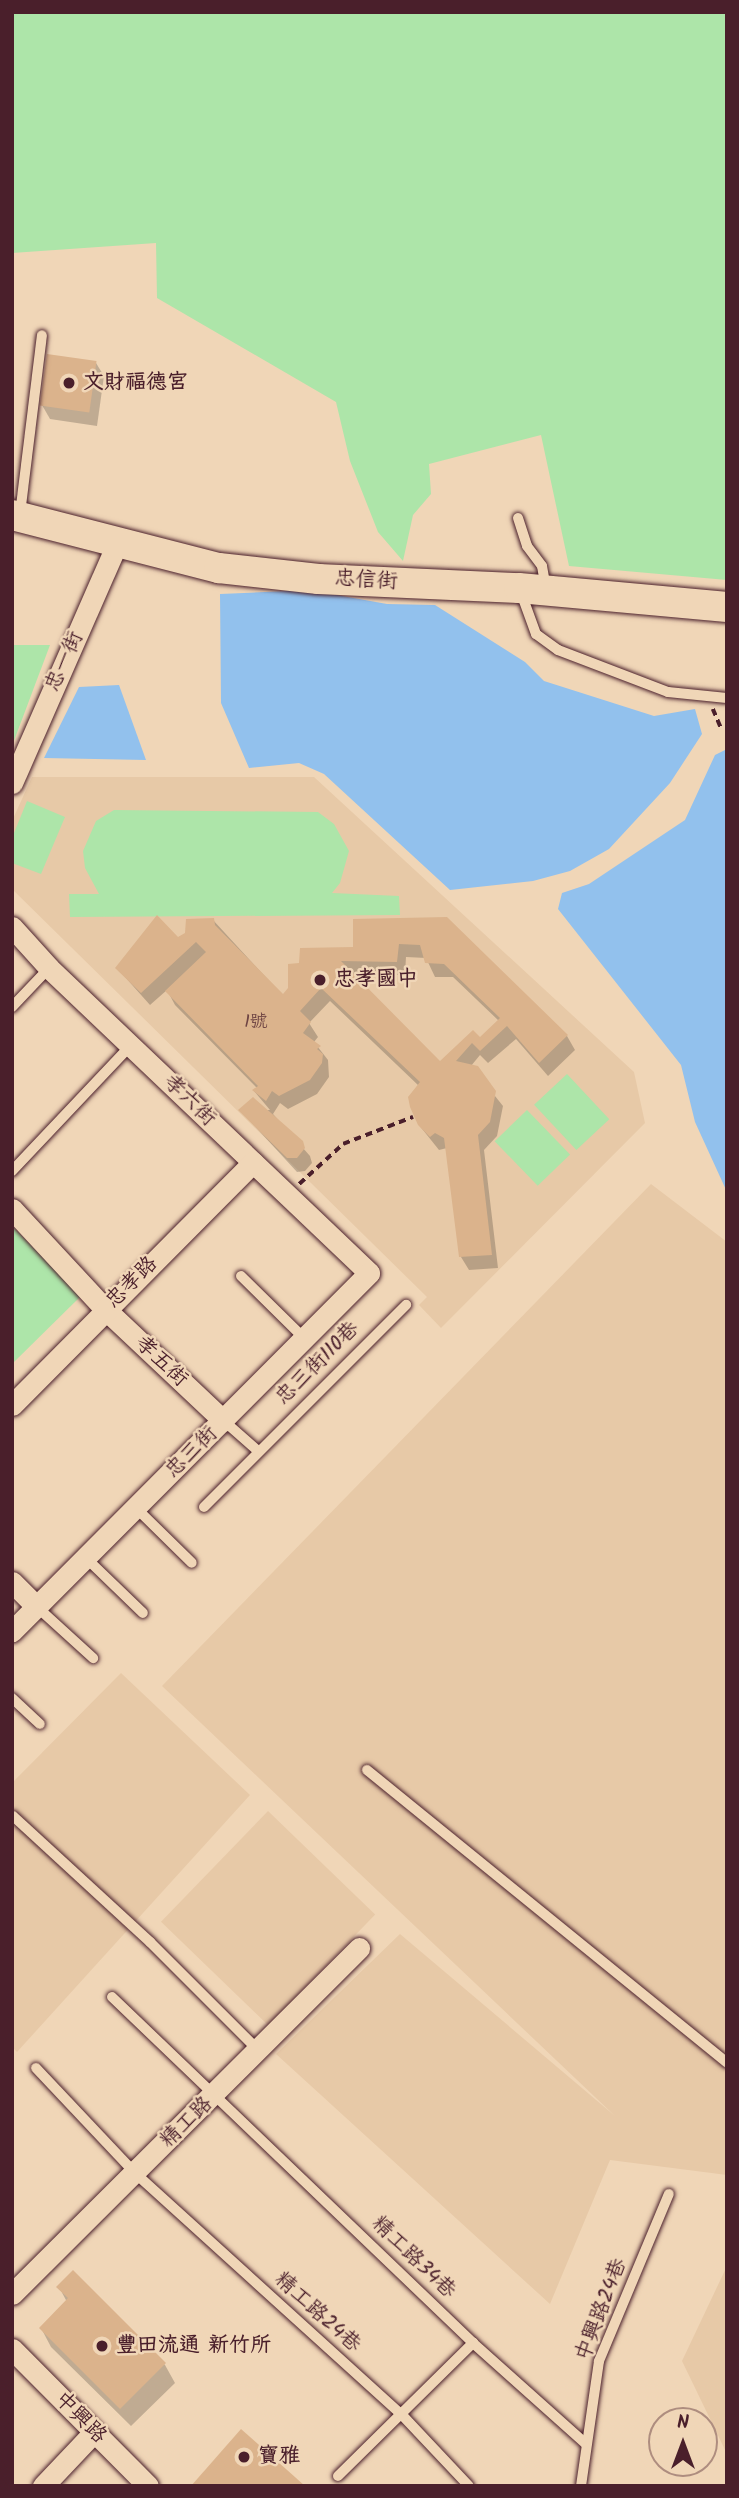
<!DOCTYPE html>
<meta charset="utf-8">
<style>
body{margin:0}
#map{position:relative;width:739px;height:2498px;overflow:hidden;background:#f0d6b7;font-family:Kalam,"LXGW WenKai TC",sans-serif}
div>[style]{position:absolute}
.built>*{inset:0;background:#e7c9a7;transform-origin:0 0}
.green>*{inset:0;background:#ade5a9;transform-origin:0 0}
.water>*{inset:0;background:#92c1ed}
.shadow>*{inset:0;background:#0003}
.building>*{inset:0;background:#dbb38c;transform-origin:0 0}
.path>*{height:3.5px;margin-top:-1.75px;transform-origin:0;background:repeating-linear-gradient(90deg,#4a1f2b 0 7px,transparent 0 12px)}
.roads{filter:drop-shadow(0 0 2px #4a1f2b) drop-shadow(0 0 2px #4a1f2b)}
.lane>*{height:10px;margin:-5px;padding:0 5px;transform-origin:5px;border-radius:5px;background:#f0d6b7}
.street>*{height:21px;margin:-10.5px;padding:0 10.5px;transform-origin:10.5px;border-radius:10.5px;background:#f0d6b7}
.secondary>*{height:30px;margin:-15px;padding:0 15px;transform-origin:15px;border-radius:15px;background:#f0d6b7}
.dots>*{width:19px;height:19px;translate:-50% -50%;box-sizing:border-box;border:4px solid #f0d6b7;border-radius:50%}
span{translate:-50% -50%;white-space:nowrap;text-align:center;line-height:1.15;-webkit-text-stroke:5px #f0d6b7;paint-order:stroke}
.number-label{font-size:18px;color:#6e4443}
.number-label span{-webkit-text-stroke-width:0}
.poi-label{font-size:21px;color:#4a1f2b;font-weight:700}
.left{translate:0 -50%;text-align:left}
.street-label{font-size:21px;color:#4a1f2b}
.frame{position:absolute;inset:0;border:14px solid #4a1f2b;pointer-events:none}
.north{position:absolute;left:648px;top:2407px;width:70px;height:70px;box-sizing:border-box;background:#f0d6b7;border:2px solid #ae8d7f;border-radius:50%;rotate:0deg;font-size:19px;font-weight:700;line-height:28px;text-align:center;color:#4a1f2b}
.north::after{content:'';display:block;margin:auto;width:24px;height:32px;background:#4a1f2b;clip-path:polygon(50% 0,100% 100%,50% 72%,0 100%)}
</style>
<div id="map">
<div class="built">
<div style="clip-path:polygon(32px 777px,314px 777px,634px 1072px,645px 1123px,441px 1328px,419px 1305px,427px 1297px,12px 889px,12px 821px)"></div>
<div style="clip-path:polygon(651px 1184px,727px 1242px,727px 2175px,610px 2160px,550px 2304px,276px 2054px,400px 1934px,615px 2116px,162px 1686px)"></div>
<div style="clip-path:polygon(121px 1673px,250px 1795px,17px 2052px,12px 2047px,12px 1783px)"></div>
<div style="left:268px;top:1811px;width:149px;height:154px;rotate:44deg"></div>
<div style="clip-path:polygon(727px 2266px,727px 2454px,682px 2361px)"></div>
</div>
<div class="green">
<div style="clip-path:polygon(12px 12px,727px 12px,727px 580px,569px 566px,541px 435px,429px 464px,431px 494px,413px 515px,403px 561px,378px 532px,350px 461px,336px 402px,157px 298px,156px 243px,12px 253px)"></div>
<div style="clip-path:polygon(12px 645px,50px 645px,12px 746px)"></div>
<div style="clip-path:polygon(27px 801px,65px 817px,41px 874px,12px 863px,12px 838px)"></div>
<div style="clip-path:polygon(114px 810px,318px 812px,334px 824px,349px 851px,340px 883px,332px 893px,399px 896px,400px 915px,70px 917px,69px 894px,99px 894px,85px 868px,83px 851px,96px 821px)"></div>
<div style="left:567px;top:1074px;width:62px;height:45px;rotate:47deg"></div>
<div style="left:527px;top:1110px;width:62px;height:45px;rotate:46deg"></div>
<div style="clip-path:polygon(12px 1226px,81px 1296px,12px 1364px)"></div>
</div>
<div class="water">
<div style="clip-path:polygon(309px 590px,387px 604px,435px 605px,525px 662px,544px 681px,654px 716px,695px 709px,702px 734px,670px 783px,609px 849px,570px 871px,533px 881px,450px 890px,324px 774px,299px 763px,249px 768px,221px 703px,220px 594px)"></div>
<div style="clip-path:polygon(119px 685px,146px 760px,44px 758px,79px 687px)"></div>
<div style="clip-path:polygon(727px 749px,727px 1192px,695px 1122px,681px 1065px,558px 909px,562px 893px,589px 884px,685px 820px,715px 755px)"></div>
</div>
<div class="shadow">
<div style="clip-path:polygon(96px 363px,104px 376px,97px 426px,50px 419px,42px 405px)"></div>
<div style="clip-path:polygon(evenodd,446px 918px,567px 1036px,575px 1050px,548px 1076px,516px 1039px,488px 1063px,480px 1055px,471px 1066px,503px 1106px,497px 1136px,484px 1150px,498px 1268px,469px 1270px,461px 1257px,447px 1148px,439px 1150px,419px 1125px,419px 1086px,330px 1001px,309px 1023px,318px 1037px,314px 1042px,328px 1060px,329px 1077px,317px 1094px,288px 1109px,280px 1103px,273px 1114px,310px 1156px,312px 1163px,305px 1171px,297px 1172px,240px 1110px,270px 1110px,254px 1091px,257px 1088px,175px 1005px,167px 990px,150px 1005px,117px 968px,213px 920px,283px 996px,355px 949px,446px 918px,406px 957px,426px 958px,435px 977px,453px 977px,499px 1021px,480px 1040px,473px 1032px,440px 1064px,351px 974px,405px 975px,406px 957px)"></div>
<div style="clip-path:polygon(73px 2273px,165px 2365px,175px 2383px,131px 2426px,51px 2347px,41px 2328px,67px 2302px,59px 2287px)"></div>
</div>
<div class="building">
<div style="left:47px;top:354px;width:50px;height:52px;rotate:8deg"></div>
<div style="clip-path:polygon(evenodd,157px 915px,178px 937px,185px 933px,186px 919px,214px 918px,215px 925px,283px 994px,288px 988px,288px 964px,299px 963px,300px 948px,353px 947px,353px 919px,447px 917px,568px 1035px,539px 1063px,507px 1026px,480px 1051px,472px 1043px,456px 1061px,478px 1066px,496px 1091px,490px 1122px,478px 1135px,492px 1255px,459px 1257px,444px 1138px,435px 1133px,430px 1137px,418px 1125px,410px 1107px,408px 1097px,420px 1082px,321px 988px,300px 1011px,311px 1022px,303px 1033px,321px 1046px,317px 1049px,323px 1054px,322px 1063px,310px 1080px,279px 1096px,272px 1091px,266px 1101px,252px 1090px,258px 1086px,165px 991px,206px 952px,196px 942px,141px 993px,115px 968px,157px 915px,399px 944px,420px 945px,425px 963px,444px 964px,500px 1018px,480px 1037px,473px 1030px,440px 1061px,341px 961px,397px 962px,399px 944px)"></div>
<div style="clip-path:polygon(253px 1097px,303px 1141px,305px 1148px,297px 1158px,287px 1158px,238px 1110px)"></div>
<div style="clip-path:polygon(73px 2270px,166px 2363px,120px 2409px,39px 2328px,68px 2298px,56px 2287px)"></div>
<div style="clip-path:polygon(241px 2429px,305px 2486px,191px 2486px)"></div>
</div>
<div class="path">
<div style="left:713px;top:709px;width:23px;rotate:67deg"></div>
<div style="left:299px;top:1184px;width:59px;rotate:-42.3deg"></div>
<div style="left:343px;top:1144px;width:75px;rotate:-21.1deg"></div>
</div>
<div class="roads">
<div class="lane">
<div style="left:20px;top:514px;width:180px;rotate:-83deg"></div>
<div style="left:518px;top:518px;width:29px;rotate:72deg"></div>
<div style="left:527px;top:546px;width:25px;rotate:53deg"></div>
<div style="left:542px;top:566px;width:23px;rotate:80deg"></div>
<div style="left:520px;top:590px;width:47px;rotate:70deg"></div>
<div style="left:536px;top:634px;width:27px;rotate:36deg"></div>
<div style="left:558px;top:650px;width:118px;rotate:20.9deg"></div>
<div style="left:668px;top:692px;width:59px;rotate:5.8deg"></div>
<div style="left:12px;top:1007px;width:54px;rotate:-46.5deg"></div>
<div style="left:12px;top:1171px;width:173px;rotate:-46.6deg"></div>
<div style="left:241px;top:1276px;width:91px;rotate:44.6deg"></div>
<div style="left:224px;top:1421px;width:45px;rotate:41.4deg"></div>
<div style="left:204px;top:1507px;width:286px;rotate:-45deg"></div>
<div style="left:136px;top:1508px;width:78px;rotate:44.5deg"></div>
<div style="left:86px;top:1558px;width:79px;rotate:44deg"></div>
<div style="left:37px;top:1607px;width:76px;rotate:42.3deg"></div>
<div style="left:12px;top:1698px;width:38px;rotate:43deg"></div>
<div style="left:367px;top:1770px;width:464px;rotate:39.1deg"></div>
<div style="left:13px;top:1816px;width:186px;rotate:42.6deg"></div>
<div style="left:150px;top:1942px;width:154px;rotate:45deg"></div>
<div style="left:112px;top:1997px;width:500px;rotate:43.78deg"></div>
<div style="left:473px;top:2343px;width:152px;rotate:41.8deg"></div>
<div style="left:36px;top:2068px;width:144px;rotate:46.7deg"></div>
<div style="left:135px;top:2173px;width:362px;rotate:42.2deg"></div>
<div style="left:403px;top:2416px;width:96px;rotate:46.7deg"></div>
<div style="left:338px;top:2476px;width:190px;rotate:-44.6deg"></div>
<div style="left:581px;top:2486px;width:126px;rotate:-81.8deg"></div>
<div style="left:599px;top:2361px;width:181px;rotate:-67.3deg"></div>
</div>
<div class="street">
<div style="left:12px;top:783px;width:263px;rotate:-66.3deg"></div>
<div style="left:12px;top:927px;width:55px;rotate:47.9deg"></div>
<div style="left:49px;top:968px;width:442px;rotate:43.6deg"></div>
<div style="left:369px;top:1273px;width:506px;rotate:134.92deg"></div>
<div style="left:12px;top:1209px;width:137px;rotate:47.1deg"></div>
<div style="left:105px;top:1309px;width:163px;rotate:43.3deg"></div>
<div style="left:12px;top:1405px;width:342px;rotate:-45.2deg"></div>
<div style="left:12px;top:1582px;width:35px;rotate:45deg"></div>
<div style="left:12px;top:2294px;width:490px;rotate:-44.9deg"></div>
<div style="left:12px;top:2349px;width:193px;rotate:45.2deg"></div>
<div style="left:43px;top:2486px;width:74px;rotate:-46.6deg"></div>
</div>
<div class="secondary">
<div style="left:12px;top:515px;width:214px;rotate:14.4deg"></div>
<div style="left:219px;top:568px;width:100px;rotate:6.3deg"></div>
<div style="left:318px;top:579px;width:201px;rotate:2.6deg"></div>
<div style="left:519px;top:588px;width:209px;rotate:5.2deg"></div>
</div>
</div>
<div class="dots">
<div style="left:69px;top:383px;background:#4a1f2b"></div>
<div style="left:320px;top:980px;background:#4a1f2b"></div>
<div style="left:102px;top:2346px;background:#4a1f2b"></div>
<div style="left:244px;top:2457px;background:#4a1f2b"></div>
</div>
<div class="number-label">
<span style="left:256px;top:1023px">1號</span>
</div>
<div class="poi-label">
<span class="left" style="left:83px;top:383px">文財福德宮</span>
<span class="left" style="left:334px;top:980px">忠孝國中</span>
<span class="left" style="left:116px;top:2346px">豐田流通 新竹所</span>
<span class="left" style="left:258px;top:2457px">寶雅</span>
</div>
<div class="street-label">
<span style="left:366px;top:581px;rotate:3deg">忠信街</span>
<span style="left:65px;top:662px;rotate:-66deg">忠一街</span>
<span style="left:189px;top:1101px;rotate:44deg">孝六街</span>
<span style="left:132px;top:1283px;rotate:-45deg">忠孝路</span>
<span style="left:161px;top:1362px;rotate:43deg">孝五街</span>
<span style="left:318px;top:1364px;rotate:-45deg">忠三街110巷</span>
<span style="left:192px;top:1453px;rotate:-45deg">忠三街</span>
<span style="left:187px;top:2123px;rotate:-44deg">精工路</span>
<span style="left:413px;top:2258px;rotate:44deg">精工路34巷</span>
<span style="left:602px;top:2310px;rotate:-69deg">中興路24巷</span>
<span style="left:317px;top:2313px;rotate:42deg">精工路24巷</span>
<span style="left:80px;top:2418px;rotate:45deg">中興路</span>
</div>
<div class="frame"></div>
<div class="north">N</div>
</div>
